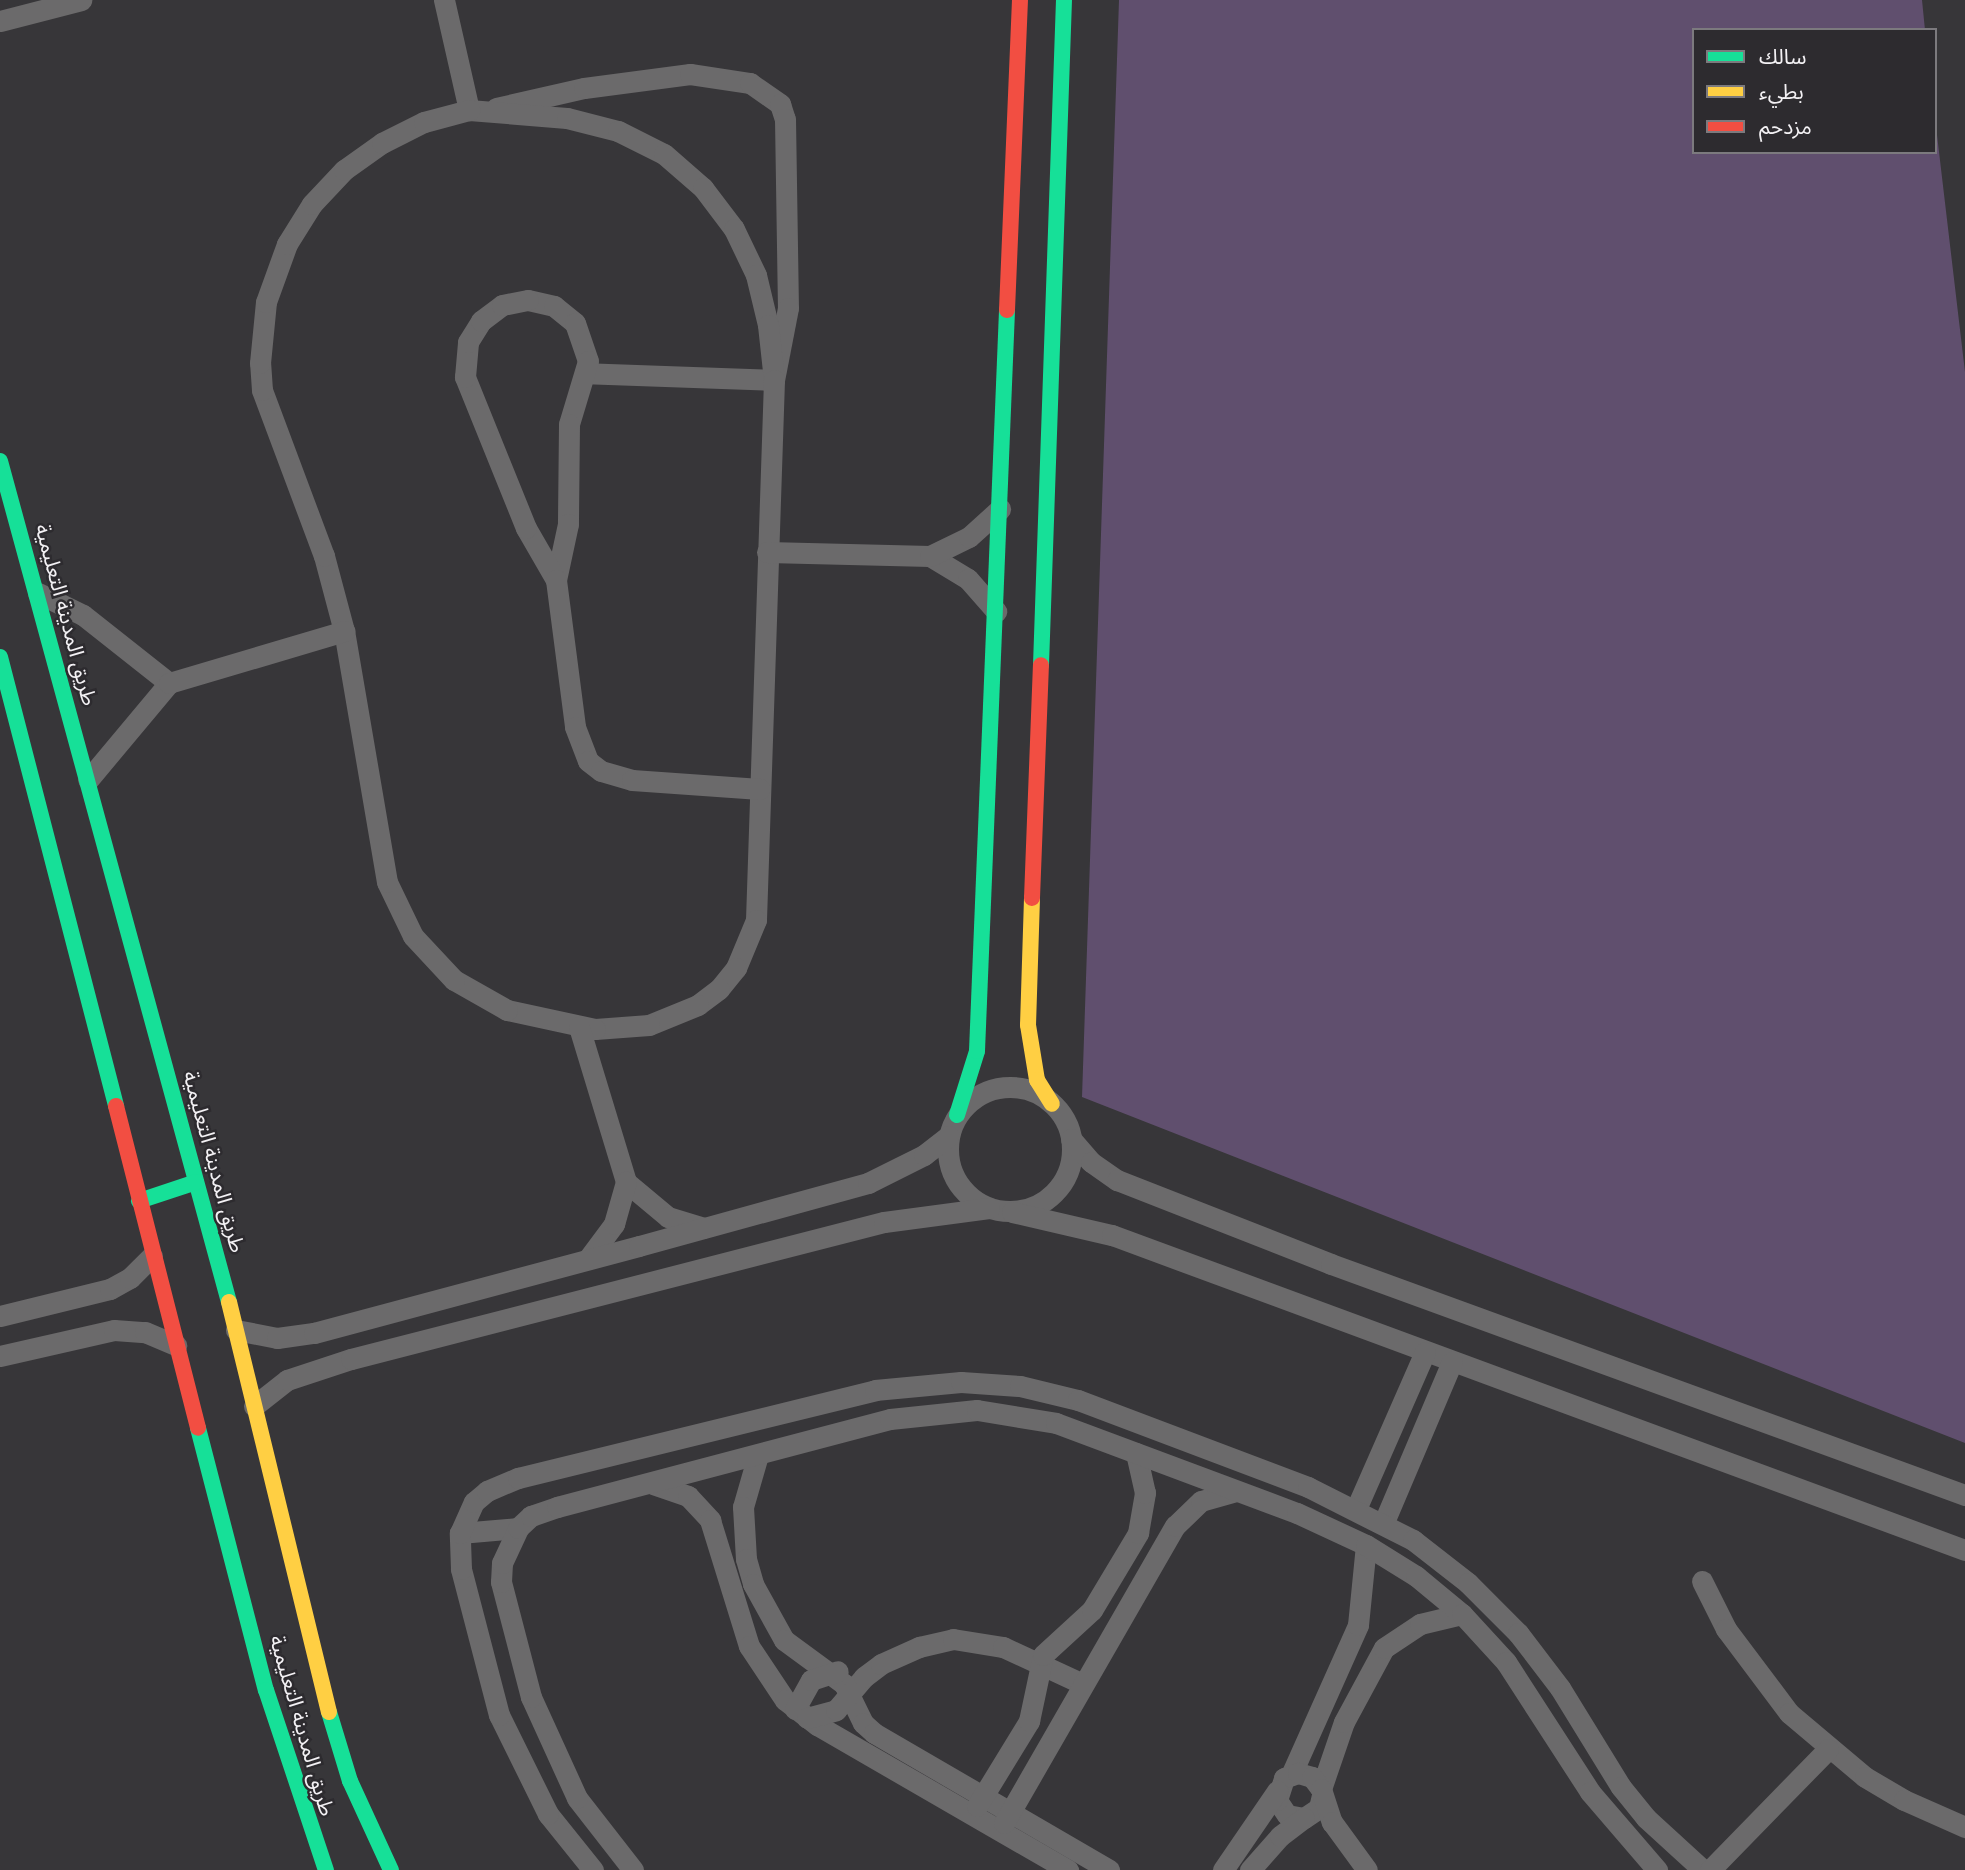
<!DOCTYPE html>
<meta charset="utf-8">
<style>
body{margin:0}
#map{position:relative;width:1965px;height:1870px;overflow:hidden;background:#373639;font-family:"Varela Round","Noto Sans Arabic",sans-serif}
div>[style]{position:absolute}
.green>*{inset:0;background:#604f6e}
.street>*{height:21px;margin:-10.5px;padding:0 10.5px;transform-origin:10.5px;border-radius:10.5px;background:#6b6a6b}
.street>.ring{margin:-10.5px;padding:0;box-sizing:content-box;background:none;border:21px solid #6b6a6b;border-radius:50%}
.fast>*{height:16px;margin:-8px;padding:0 8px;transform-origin:8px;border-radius:8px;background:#16e098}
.slow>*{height:16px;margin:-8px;padding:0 8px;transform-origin:8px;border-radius:8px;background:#ffcf43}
.jam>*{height:16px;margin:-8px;padding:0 8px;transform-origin:8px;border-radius:8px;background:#f24e42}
span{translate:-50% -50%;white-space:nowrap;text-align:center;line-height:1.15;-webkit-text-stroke:5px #2d2b2f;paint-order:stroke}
.street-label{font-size:21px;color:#f3f1f4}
.legend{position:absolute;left:1692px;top:28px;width:245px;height:126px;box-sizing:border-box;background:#2d2b2f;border:2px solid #7c7a7e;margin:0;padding:9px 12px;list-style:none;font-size:21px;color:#f3f1f4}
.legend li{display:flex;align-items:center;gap:14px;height:35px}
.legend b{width:35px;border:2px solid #7c7a7e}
</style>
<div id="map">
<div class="green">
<div style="clip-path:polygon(1119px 0,1922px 0,1925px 30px,1694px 30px,1694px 152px,1935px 152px,1935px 118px,1965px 372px,1965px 1443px,1082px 1097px)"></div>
</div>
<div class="street">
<div style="left:444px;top:0;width:113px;rotate:77.2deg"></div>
<div style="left:0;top:21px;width:84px;rotate:-14.5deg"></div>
<div style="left:496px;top:108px;width:90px;rotate:-12.8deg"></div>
<div style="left:584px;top:88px;width:107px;rotate:-7.5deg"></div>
<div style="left:690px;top:74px;width:61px;rotate:8.5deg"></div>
<div style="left:750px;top:83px;width:37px;rotate:35deg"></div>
<div style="left:780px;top:104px;width:16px;rotate:72deg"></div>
<div style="left:785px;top:119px;width:189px;rotate:89.1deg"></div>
<div style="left:788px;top:308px;width:73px;rotate:101deg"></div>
<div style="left:774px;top:380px;width:187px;rotate:-177.9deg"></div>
<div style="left:469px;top:110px;width:98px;rotate:4.7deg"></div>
<div style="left:567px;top:118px;width:53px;rotate:14.3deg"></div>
<div style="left:618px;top:131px;width:51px;rotate:26.6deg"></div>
<div style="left:664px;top:154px;width:52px;rotate:41.1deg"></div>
<div style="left:703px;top:188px;width:51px;rotate:52.9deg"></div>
<div style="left:734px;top:229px;width:51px;rotate:64.4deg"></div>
<div style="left:756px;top:275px;width:51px;rotate:76.5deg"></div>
<div style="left:768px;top:325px;width:55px;rotate:83.8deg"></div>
<div style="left:774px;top:380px;width:540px;rotate:91.91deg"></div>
<div style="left:756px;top:920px;width:52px;rotate:112.6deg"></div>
<div style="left:736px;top:968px;width:27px;rotate:129deg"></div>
<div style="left:719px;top:989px;width:26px;rotate:143deg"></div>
<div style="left:698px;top:1005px;width:53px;rotate:157.8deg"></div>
<div style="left:649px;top:1025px;width:54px;rotate:175.8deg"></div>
<div style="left:595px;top:1029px;width:90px;rotate:-167.8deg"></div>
<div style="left:507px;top:1010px;width:61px;rotate:-150.5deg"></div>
<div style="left:454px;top:980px;width:60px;rotate:-133deg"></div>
<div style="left:413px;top:936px;width:60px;rotate:-115.7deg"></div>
<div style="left:387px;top:882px;width:255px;rotate:-99.7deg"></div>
<div style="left:344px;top:631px;width:78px;rotate:-104.9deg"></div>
<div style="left:324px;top:556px;width:177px;rotate:-110.5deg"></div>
<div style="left:262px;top:390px;width:27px;rotate:-94deg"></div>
<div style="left:260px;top:363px;width:61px;rotate:-84.4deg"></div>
<div style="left:266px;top:302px;width:62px;rotate:-70.1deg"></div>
<div style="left:287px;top:244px;width:47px;rotate:-58deg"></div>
<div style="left:312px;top:204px;width:47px;rotate:-46.7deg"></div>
<div style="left:344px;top:170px;width:47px;rotate:-35.4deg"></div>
<div style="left:382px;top:143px;width:47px;rotate:-26.6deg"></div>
<div style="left:424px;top:122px;width:47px;rotate:-14.9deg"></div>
<div style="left:528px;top:300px;width:27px;rotate:13deg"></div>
<div style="left:554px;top:306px;width:27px;rotate:39deg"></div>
<div style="left:575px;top:323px;width:40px;rotate:71.1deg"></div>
<div style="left:588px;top:361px;width:66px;rotate:106.8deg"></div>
<div style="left:569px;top:424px;width:100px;rotate:90.6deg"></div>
<div style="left:568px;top:524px;width:57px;rotate:102.1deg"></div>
<div style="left:556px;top:580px;width:60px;rotate:-120deg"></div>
<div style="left:526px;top:528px;width:163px;rotate:-112deg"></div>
<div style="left:465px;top:377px;width:35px;rotate:-85deg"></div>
<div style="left:468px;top:342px;width:25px;rotate:-58deg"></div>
<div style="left:481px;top:321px;width:26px;rotate:-37deg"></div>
<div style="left:502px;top:305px;width:26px;rotate:-11deg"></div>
<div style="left:767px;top:552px;width:163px;rotate:1.4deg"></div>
<div style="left:930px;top:556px;width:44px;rotate:31.2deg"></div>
<div style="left:968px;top:579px;width:43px;rotate:48.8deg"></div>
<div style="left:930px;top:556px;width:43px;rotate:-26deg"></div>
<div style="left:969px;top:537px;width:42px;rotate:-42.1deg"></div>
<div style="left:556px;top:580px;width:148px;rotate:82.6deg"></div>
<div style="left:575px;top:727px;width:36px;rotate:69deg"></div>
<div style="left:588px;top:761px;width:16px;rotate:38deg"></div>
<div style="left:601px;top:771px;width:32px;rotate:16deg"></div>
<div style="left:632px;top:780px;width:128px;rotate:4deg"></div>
<div style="left:38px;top:593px;width:50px;rotate:26.1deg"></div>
<div style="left:83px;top:615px;width:110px;rotate:38.3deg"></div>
<div style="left:169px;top:683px;width:126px;rotate:129.9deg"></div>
<div style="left:169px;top:683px;width:183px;rotate:-16.5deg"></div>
<div style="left:579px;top:1027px;width:162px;rotate:73.1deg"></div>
<div style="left:626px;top:1182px;width:55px;rotate:39.8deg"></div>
<div style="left:668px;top:1217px;width:37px;rotate:17deg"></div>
<div class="ring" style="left:948px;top:1087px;width:103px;height:103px"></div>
<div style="left:1071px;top:1139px;width:30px;rotate:49deg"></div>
<div style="left:1091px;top:1162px;width:32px;rotate:35deg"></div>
<div style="left:1117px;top:1180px;width:230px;rotate:21.4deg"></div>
<div style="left:1331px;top:1264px;width:675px;rotate:20.02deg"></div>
<div style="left:1012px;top:1212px;width:103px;rotate:13deg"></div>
<div style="left:1112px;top:1235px;width:909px;rotate:20.27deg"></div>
<div style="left:588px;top:1259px;width:44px;rotate:-53.4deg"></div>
<div style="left:614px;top:1224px;width:44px;rotate:-74.1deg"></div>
<div style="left:0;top:1316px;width:113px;rotate:-13.8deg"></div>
<div style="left:110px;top:1289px;width:23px;rotate:-29deg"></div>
<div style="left:130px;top:1278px;width:31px;rotate:-45deg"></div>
<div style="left:236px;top:1330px;width:42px;rotate:11deg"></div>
<div style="left:277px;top:1338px;width:37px;rotate:-8deg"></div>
<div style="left:314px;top:1333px;width:336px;rotate:-15deg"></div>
<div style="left:639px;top:1246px;width:238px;rotate:-15.4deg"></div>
<div style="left:868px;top:1183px;width:63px;rotate:-26.6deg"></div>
<div style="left:924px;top:1155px;width:31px;rotate:-38deg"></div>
<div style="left:0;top:1356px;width:117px;rotate:-12.8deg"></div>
<div style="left:114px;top:1330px;width:31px;rotate:4deg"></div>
<div style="left:145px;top:1332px;width:34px;rotate:23deg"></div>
<div style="left:254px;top:1406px;width:42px;rotate:-38.2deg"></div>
<div style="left:287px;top:1380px;width:67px;rotate:-18.2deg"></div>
<div style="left:351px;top:1359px;width:550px;rotate:-14.42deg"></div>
<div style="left:884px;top:1222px;width:106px;rotate:-7.6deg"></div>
<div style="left:758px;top:1455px;width:54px;rotate:106.1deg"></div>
<div style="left:743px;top:1507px;width:52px;rotate:86.7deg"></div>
<div style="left:746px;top:1559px;width:26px;rotate:74deg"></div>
<div style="left:753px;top:1584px;width:64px;rotate:61deg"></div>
<div style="left:784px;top:1640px;width:74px;rotate:36.3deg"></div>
<div style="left:844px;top:1684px;width:43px;rotate:64deg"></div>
<div style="left:863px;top:1723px;width:15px;rotate:42deg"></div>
<div style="left:874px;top:1733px;width:272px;rotate:30.2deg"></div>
<div style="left:653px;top:1484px;width:37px;rotate:19deg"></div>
<div style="left:688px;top:1496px;width:33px;rotate:47deg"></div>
<div style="left:710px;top:1520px;width:132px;rotate:72.8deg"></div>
<div style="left:749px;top:1646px;width:65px;rotate:56.3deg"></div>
<div style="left:785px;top:1700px;width:41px;rotate:38deg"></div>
<div style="left:817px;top:1725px;width:290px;rotate:30deg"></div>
<div style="left:1356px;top:1509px;width:171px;rotate:-66.3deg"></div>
<div style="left:1384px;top:1522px;width:174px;rotate:-67deg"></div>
<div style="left:460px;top:1533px;width:58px;rotate:-4.9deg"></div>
<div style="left:1702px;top:1581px;width:54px;rotate:63.4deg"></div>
<div style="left:1726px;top:1629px;width:105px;rotate:53.1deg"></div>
<div style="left:1789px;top:1713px;width:99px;rotate:40.1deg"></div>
<div style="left:1865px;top:1777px;width:45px;rotate:30.5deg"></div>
<div style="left:1904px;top:1800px;width:67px;rotate:23.9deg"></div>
<div style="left:795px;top:1709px;width:33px;rotate:-61deg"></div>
<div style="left:811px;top:1680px;width:28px;rotate:-18deg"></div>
<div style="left:807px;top:1718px;width:30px;rotate:-15deg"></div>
<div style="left:836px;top:1710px;width:43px;rotate:-49.7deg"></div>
<div style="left:864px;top:1677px;width:21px;rotate:-37deg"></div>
<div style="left:881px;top:1664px;width:42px;rotate:-24.1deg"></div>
<div style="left:919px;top:1647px;width:35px;rotate:-13deg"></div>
<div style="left:953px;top:1639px;width:51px;rotate:9.1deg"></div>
<div style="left:1003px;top:1647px;width:88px;rotate:24.8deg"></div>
<div style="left:1291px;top:1775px;width:164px;rotate:-65.9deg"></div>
<div style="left:1358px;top:1625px;width:80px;rotate:-84.3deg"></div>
<div style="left:1321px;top:1789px;width:71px;rotate:-71.1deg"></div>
<div style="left:1344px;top:1722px;width:84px;rotate:-61.6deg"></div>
<div style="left:1384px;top:1648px;width:43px;rotate:-33.7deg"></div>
<div style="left:1420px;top:1624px;width:43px;rotate:-13.4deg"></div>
<div style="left:1322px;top:1795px;width:13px;rotate:103deg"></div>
<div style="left:1319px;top:1808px;width:18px;rotate:146deg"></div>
<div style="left:1304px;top:1818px;width:17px;rotate:-170deg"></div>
<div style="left:1287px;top:1815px;width:18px;rotate:-124deg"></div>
<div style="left:1277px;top:1800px;width:23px;rotate:-72deg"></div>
<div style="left:1284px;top:1778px;width:15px;rotate:-20deg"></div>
<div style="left:1298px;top:1773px;width:15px;rotate:16deg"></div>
<div style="left:1312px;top:1777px;width:15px;rotate:53deg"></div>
<div style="left:1321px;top:1789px;width:35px;rotate:72deg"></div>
<div style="left:1332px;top:1822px;width:59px;rotate:53.9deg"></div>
<div style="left:977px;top:1806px;width:100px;rotate:-58.5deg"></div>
<div style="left:1029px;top:1721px;width:67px;rotate:-78deg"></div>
<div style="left:1043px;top:1655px;width:67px;rotate:-42.6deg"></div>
<div style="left:1092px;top:1610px;width:90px;rotate:-59.1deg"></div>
<div style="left:1138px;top:1533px;width:41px;rotate:-80.1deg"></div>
<div style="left:1145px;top:1493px;width:41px;rotate:-102.7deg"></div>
<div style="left:1004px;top:1823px;width:343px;rotate:-60.1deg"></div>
<div style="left:1175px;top:1526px;width:36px;rotate:-44deg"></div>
<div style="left:1201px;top:1501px;width:36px;rotate:-16deg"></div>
<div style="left:593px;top:1870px;width:72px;rotate:-128.8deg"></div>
<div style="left:548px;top:1814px;width:110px;rotate:-116.3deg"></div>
<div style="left:499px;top:1715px;width:151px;rotate:-104.6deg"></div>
<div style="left:461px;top:1569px;width:36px;rotate:-92deg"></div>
<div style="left:460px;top:1533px;width:34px;rotate:-66deg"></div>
<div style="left:474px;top:1502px;width:17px;rotate:-40deg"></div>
<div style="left:487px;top:1491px;width:34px;rotate:-23deg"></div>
<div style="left:518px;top:1478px;width:368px;rotate:-13.8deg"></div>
<div style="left:875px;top:1390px;width:86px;rotate:-5.3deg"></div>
<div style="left:961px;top:1382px;width:59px;rotate:3.9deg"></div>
<div style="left:1020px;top:1386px;width:60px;rotate:13.6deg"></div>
<div style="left:1078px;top:1400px;width:246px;rotate:20.7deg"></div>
<div style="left:1308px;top:1487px;width:118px;rotate:26.8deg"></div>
<div style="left:1413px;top:1540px;width:70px;rotate:38deg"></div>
<div style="left:1468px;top:1583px;width:71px;rotate:45deg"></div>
<div style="left:1518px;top:1633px;width:69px;rotate:52.6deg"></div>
<div style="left:1560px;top:1688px;width:116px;rotate:58.4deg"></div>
<div style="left:1621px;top:1787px;width:40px;rotate:51deg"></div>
<div style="left:1646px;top:1818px;width:77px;rotate:42.4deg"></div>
<div style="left:633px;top:1870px;width:91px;rotate:-127.9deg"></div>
<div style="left:577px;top:1798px;width:111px;rotate:-114.5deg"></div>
<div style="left:531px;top:1697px;width:119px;rotate:-104.6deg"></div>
<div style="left:501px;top:1582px;width:19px;rotate:-87deg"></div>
<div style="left:502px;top:1563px;width:38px;rotate:-65deg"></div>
<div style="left:518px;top:1528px;width:18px;rotate:-43deg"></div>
<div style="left:531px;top:1516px;width:28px;rotate:-19deg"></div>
<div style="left:557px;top:1507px;width:344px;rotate:-14.8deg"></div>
<div style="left:890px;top:1419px;width:87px;rotate:-5.9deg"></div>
<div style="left:977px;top:1410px;width:80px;rotate:9.3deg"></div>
<div style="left:1056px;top:1423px;width:257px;rotate:20.5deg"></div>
<div style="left:1297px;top:1513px;width:76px;rotate:24.9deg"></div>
<div style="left:1366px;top:1545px;width:59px;rotate:31.8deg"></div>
<div style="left:1416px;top:1576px;width:60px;rotate:39.6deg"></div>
<div style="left:1462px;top:1614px;width:65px;rotate:47.5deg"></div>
<div style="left:1506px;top:1662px;width:155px;rotate:57.1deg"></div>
<div style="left:1590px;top:1792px;width:103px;rotate:49.3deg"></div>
<div style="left:1223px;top:1870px;width:96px;rotate:-55.6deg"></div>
<div style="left:1250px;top:1870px;width:45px;rotate:-48.6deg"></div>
<div style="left:1280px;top:1836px;width:30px;rotate:-37deg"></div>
<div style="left:1710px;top:1870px;width:169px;rotate:-45.7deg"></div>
</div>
<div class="fast">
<div style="left:0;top:461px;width:872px;rotate:74.77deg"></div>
<div style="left:0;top:657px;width:464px;rotate:75.5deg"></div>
<div style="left:1041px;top:665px;width:665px;rotate:-88.02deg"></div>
<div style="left:957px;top:1115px;width:67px;rotate:-72.6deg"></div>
<div style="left:977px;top:1051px;width:742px;rotate:-87.68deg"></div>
<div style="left:139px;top:1201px;width:60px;rotate:-18.4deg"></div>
<div style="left:198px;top:1428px;width:271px;rotate:75.5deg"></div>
<div style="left:266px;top:1690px;width:190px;rotate:71.6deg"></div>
<div style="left:329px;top:1712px;width:72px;rotate:73.1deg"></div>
<div style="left:350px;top:1781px;width:98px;rotate:65.3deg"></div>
</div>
<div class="slow">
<div style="left:1032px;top:898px;width:127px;rotate:91.8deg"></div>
<div style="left:1028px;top:1025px;width:56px;rotate:80.7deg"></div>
<div style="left:1037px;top:1080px;width:28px;rotate:58deg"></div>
<div style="left:229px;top:1302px;width:422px;rotate:76.3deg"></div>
</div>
<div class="jam">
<div style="left:1007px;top:310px;width:310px;rotate:-87.6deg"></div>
<div style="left:1032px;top:898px;width:233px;rotate:-87.8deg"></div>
<div style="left:116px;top:1106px;width:332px;rotate:75.7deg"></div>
</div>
<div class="street-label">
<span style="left:65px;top:615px;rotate:75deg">طريق المدينة التعليمية</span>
<span style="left:213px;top:1162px;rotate:75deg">طريق المدينة التعليمية</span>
<span style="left:301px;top:1726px;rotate:74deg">طريق المدينة التعليمية</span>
</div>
<ul class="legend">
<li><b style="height:9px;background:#16e098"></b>سالك</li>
<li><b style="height:9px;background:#ffcf43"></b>بطيء</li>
<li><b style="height:9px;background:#f24e42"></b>مزدحم</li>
</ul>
</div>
